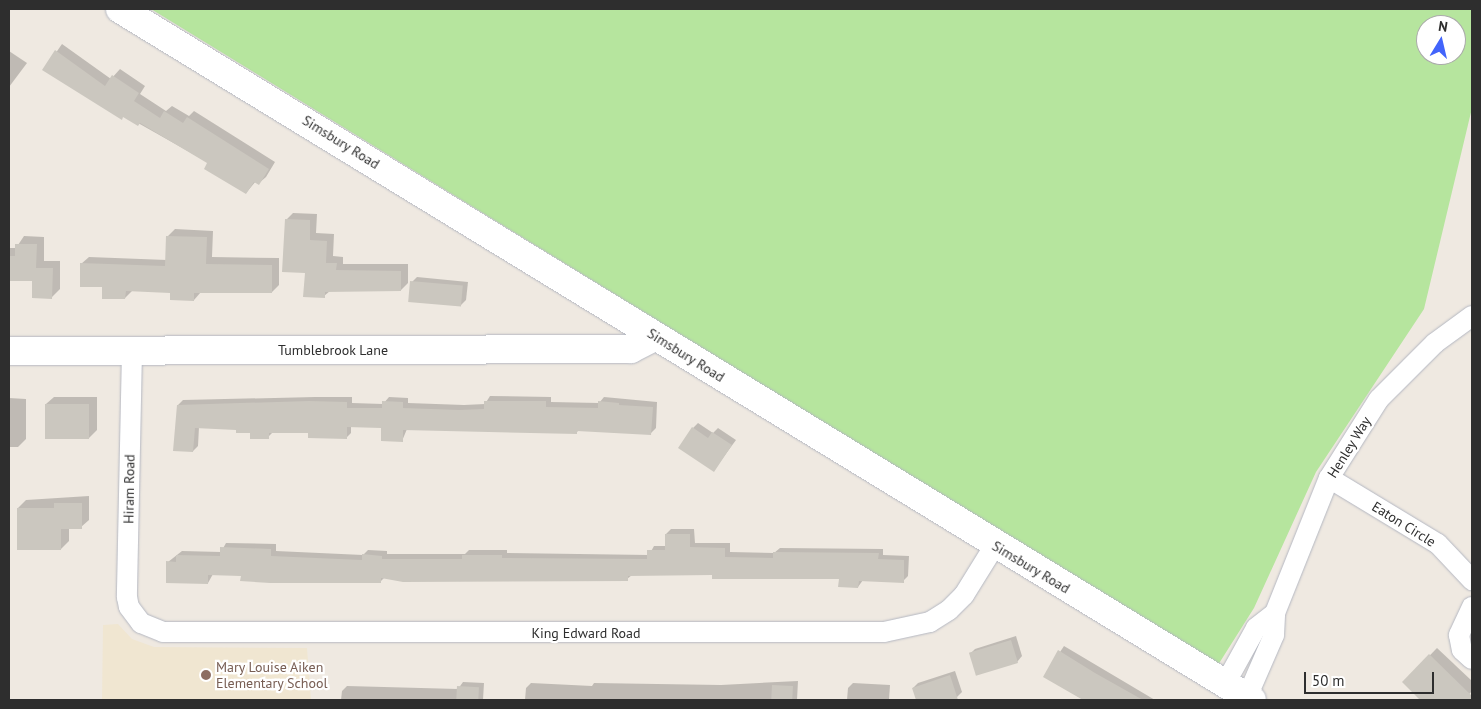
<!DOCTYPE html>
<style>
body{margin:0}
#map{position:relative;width:1481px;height:709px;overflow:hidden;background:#efe9e1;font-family:"PT Sans",sans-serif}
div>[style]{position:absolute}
.education>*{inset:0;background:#f0e6d1}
.green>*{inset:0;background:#b6e59e}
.shadow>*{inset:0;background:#0003}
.building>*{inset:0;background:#cbc7bf;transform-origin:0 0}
.roads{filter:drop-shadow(0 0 1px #b4b7c1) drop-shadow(0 0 1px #b4b7c1)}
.street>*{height:20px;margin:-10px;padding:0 10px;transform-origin:10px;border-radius:10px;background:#fff}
.secondary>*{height:28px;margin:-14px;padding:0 14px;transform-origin:14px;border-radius:14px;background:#fff}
.dots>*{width:14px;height:14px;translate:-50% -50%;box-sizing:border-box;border:2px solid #fff;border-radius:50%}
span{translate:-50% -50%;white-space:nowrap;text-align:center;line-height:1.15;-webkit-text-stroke:4.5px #fff;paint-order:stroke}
.street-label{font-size:14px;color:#2e2e2e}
.education-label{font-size:14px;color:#785e54}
.left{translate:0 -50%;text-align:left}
.frame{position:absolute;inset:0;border:10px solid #2e2e2e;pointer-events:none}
.north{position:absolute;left:1416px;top:15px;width:50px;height:50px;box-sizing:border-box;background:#fff;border:1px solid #ababab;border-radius:50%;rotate:9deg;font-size:14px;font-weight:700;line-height:20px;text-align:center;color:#2e2e2e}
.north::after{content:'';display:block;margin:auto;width:18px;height:22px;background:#4264fb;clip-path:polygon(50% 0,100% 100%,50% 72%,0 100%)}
.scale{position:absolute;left:1304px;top:672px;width:130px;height:22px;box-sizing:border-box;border:2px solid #2e2e2e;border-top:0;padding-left:6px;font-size:15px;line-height:18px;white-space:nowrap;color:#2e2e2e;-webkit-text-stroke:4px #fff;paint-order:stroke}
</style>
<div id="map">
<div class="education">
<div style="clip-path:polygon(118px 624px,132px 639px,154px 647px,307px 648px,311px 700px,102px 700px,103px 625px)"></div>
</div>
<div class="green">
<div style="clip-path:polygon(evenodd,151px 9px,1472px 9px,1472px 108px,1424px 309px,1316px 472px,1254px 608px,1218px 665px,151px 9px,1426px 25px,1456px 25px,1456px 55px,1426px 55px,1426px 25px)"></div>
</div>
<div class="shadow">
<div style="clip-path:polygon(62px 44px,111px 79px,120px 69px,145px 86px,140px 94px,166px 111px,172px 106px,189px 116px,194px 111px,275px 162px,266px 177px,259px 183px,256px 181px,246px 193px,209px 163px,44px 70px)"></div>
<div style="clip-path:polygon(9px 51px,27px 63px,9px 87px)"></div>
<div style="clip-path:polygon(293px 213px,317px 214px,316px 233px,334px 234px,333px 256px,343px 257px,343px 264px,408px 264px,408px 283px,401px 290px,330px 291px,324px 296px,306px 272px,286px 220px)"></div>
<div style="clip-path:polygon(175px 229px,213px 231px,212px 257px,279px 258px,279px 285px,272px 292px,201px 292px,194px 300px,171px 292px,133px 290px,125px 298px,104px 286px,81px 264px,89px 257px,167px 260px,168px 236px)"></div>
<div style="clip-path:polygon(24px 236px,44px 237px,44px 261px,60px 261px,60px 289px,52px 297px,33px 280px,9px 279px,9px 248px,16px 248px)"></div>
<div style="clip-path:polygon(417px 277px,468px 282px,466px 300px,461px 305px,412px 282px)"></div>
<div style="clip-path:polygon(490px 396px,551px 397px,551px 402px,599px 403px,604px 397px,657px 402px,656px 428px,651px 433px,580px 429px,576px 433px,407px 429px,402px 441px,383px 427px,351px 426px,351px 433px,346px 438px,310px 431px,273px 432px,268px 437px,237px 428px,199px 427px,198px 446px,193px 451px,178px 405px,183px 400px,315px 397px,352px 397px,352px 403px,383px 404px,389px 397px,408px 398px,408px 403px,464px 405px,485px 404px)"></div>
<div style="clip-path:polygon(54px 397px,97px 397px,97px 430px,89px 438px,46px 404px)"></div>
<div style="clip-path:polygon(9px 398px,26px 399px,26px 439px,18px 447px,9px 447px)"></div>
<div style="clip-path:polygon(698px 423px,713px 433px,718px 428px,736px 440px,714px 470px,693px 428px)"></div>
<div style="clip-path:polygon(89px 496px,89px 520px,81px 527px,69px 527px,69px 541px,61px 549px,18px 508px,26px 500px)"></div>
<div style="clip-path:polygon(671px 529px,694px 529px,695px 543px,730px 543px,730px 552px,774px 553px,780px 548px,883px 549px,883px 555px,909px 556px,908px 576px,903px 581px,863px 580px,858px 587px,840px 577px,713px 574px,632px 575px,627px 579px,384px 578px,380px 582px,213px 574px,208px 583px,168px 562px,182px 551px,221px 552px,226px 543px,276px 544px,276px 551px,363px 555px,368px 550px,387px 551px,387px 554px,465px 554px,469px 550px,507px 550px,507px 553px,649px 555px,654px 546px,666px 546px,666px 534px)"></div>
<div style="clip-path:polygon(1016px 636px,1022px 656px,1017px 662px,970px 654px,975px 649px)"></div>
<div style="clip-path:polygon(1064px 646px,1155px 700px,1084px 700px,1044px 676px)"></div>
<div style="clip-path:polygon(1437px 648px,1472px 681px,1472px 691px,1464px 700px,1422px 700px,1404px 682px)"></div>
<div style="clip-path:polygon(955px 671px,962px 692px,957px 697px,917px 700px,913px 688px,918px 683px)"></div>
<div style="clip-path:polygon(798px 681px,797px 700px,525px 700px,526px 688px,531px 683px,592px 686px,594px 683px,721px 685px)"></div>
<div style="clip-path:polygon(463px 682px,484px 683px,483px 700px,341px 700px,342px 691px,347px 686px,458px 689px)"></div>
<div style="clip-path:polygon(853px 683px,890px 685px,889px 700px,847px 700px,848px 688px)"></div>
</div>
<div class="building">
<div style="clip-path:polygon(55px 50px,105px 86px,112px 75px,139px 93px,134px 101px,160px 118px,164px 111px,183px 123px,187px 117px,269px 169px,259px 185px,254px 182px,246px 194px,204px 169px,207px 163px,140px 123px,138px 126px,123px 117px,122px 120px,42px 70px)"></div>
<div style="clip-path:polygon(285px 219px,310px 220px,310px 240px,327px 241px,326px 263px,337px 263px,336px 270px,401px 271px,401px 291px,325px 292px,325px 298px,303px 297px,305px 273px,282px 272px)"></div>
<div style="clip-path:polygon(166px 236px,207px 237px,206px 264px,272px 265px,272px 293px,194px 293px,194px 301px,170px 300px,170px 293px,126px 291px,125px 299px,102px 299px,102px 287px,80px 287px,80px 263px,165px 266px)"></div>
<div style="clip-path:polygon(15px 244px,37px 244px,36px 268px,53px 268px,52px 299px,32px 298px,32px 281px,9px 281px,9px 256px,15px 256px)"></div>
<div style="left:410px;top:281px;width:53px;height:21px;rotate:5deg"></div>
<div style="clip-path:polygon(309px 401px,347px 402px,347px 408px,382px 408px,382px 401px,403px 402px,403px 408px,459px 410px,484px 409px,484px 401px,546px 401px,546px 407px,598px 408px,598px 401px,619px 403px,619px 405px,653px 407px,651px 435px,577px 431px,577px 434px,403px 430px,403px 442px,381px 441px,381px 428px,347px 427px,347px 439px,308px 438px,308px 433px,269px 433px,269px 439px,250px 439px,250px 433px,236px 433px,236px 430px,195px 428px,193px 452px,173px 451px,177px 405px)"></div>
<div style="left:45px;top:404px;width:44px;height:35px"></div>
<div style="clip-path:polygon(692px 427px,708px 438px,712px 432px,732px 445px,714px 472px,678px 448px)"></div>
<div style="clip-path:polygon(54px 503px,82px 503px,82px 529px,61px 529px,61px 550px,17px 550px,17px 508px,54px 508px)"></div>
<div style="clip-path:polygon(665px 534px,690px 534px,690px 547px,725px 548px,725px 557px,773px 558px,773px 552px,879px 553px,878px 559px,904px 560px,904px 583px,859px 581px,858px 588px,838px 587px,839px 579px,712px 579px,712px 575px,628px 576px,628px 581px,403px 582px,381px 578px,381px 583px,270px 583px,240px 581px,241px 576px,208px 575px,208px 584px,166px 583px,166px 561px,176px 562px,176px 555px,220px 556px,220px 547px,271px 549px,271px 556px,362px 560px,362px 554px,382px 556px,382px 559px,462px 559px,462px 555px,502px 555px,502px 558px,647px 559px,647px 550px,665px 550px)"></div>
<div style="left:1011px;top:640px;width:24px;height:44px;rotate:73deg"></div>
<div style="clip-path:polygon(1058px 650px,1095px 673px,1143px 700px,1083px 700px,1043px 677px)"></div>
<div style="clip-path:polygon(1429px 654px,1472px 696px,1472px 700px,1420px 700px,1402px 682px)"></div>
<div style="clip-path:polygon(950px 675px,958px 700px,916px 700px,912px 688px)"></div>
<div style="left:772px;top:685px;width:21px;height:15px;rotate:3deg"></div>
<div style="left:457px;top:686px;width:22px;height:14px;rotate:3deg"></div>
</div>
<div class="roads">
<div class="street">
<div style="left:132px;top:351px;width:246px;rotate:91.2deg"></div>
<div style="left:127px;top:597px;width:10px;rotate:79deg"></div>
<div style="left:129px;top:607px;width:20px;rotate:53deg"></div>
<div style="left:141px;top:623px;width:24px;rotate:22deg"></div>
<div style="left:163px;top:632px;width:721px"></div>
<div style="left:884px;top:632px;width:47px;rotate:-12.3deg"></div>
<div style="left:930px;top:622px;width:22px;rotate:-32deg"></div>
<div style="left:949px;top:610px;width:21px;rotate:-45deg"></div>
<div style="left:964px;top:595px;width:59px;rotate:-58.2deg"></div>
<div style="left:1329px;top:478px;width:127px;rotate:31.2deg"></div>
<div style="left:1438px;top:544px;width:50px;rotate:46.6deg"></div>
<div style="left:1472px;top:607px;width:31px;rotate:115deg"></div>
<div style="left:1459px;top:635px;width:15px;rotate:79deg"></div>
<div style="left:1462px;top:650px;width:13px;rotate:42deg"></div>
<div style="left:1225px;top:684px;width:64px;rotate:-61deg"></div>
<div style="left:1256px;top:628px;width:24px;rotate:-38deg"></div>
<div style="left:1247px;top:697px;width:68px;rotate:-66.5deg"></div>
<div style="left:1274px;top:635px;width:22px;rotate:-87deg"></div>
<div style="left:1275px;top:613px;width:145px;rotate:-68.2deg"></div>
<div style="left:1329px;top:478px;width:93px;rotate:-57.7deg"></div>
<div style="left:1379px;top:399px;width:79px;rotate:-45deg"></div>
<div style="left:1435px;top:343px;width:46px;rotate:-36.1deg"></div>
</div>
<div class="secondary">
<div style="left:120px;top:9px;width:1326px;rotate:31.4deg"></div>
<div style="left:9px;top:351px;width:622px;rotate:-0.18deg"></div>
<div style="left:631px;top:349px;width:27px;rotate:-27deg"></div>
</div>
</div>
<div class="dots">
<div style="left:206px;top:675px;background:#8d6e63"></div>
</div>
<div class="street-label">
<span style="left:341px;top:142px;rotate:32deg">Simsbury Road</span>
<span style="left:333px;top:350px">Tumblebrook Lane</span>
<span style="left:686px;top:355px;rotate:32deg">Simsbury Road</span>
<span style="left:1349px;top:447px;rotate:-58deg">Henley Way</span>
<span style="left:129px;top:489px;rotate:-89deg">Hiram Road</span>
<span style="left:1404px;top:524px;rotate:32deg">Eaton Circle</span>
<span style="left:1031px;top:567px;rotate:31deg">Simsbury Road</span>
<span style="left:586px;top:633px">King Edward Road</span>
</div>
<div class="education-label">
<span class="left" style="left:216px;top:675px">Mary Louise Aiken<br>Elementary School</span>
</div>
<div class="frame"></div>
<div class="north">N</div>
<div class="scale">50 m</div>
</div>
